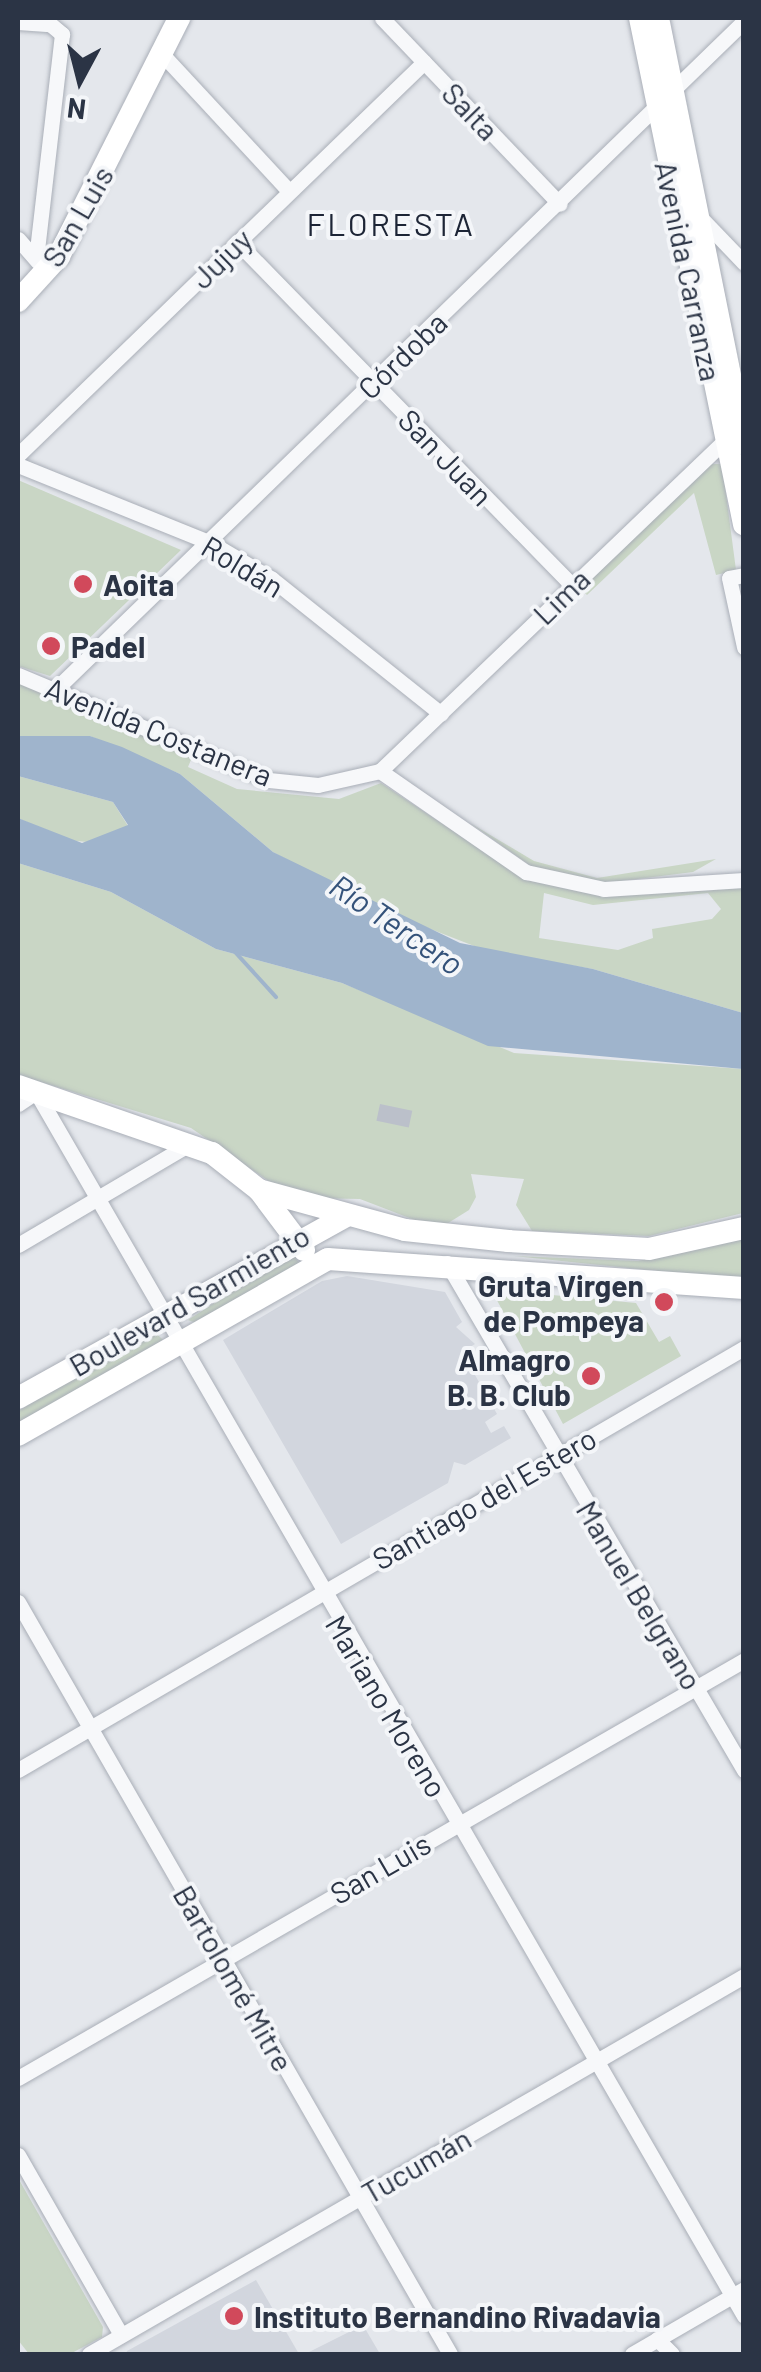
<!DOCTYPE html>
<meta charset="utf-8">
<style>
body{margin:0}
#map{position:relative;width:761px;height:2372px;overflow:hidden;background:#e4e7ec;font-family:Barlow,sans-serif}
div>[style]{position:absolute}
.built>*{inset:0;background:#d2d6de}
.green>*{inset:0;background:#c9d6c5}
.water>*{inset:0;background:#9fb4cc}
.stream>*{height:4px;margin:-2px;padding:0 2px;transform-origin:2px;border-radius:2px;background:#9fb4cc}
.building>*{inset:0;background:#bbc0ca;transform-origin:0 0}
.roads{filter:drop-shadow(0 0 2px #a9aeb7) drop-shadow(0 0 2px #a9aeb7)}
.minor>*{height:15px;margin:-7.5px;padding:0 7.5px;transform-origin:7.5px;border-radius:7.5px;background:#f7f8fa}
.secondary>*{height:22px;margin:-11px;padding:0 11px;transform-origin:11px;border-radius:11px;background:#fff}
.dots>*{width:28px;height:28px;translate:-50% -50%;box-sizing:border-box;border:5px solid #f4f6f9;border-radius:50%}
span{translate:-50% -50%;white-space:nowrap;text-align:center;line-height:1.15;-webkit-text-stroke:8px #f4f6f9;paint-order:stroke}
.street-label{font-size:30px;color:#2b3445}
.poi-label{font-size:30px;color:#2b3445;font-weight:700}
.left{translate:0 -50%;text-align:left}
.right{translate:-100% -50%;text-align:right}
.neighbourhood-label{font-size:32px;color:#1d2536;letter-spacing:2.5px}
.water-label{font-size:32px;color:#34527a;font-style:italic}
.frame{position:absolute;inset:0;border:20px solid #2b3445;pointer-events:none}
.north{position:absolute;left:30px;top:30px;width:100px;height:100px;-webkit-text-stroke:8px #f4f6f9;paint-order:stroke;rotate:187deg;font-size:28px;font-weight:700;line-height:40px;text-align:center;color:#2b3445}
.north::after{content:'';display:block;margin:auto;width:35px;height:45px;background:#2b3445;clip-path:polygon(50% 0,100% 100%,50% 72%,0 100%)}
</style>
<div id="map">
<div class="built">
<div style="clip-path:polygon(347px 1276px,445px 1292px,462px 1322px,456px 1327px,475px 1344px,462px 1352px,497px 1414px,485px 1422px,491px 1433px,504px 1426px,511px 1438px,465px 1465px,454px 1462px,448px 1483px,341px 1544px,223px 1340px,322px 1281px)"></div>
<div style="clip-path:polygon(256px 2280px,299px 2354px,126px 2354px,127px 2351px)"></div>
<div style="clip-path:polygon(363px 2325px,380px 2354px,305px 2354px)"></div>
</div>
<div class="green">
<div style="clip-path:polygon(709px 464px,722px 464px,736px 570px,716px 575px,694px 493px,587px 595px,580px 588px)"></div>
<div style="clip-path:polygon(18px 480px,181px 550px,50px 676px,18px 666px)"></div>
<div style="clip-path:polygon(evenodd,18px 679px,193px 755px,188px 767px,237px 789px,339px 799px,381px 783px,527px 880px,602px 896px,743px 887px,743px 1013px,593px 969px,487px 951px,379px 909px,273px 852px,180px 774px,90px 736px,18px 736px,18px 679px,544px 893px,593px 905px,708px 893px,721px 909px,712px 919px,652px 929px,653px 938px,618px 950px,539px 938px,544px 893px)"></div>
<div style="clip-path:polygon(18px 776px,113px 802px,128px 826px,98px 843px,66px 840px,18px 818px)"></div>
<div style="clip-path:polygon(470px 823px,534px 861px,597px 878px,716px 859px,693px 872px,598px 884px,532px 867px)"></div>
<div style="clip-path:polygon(18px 863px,111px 892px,216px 949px,342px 983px,514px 1053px,743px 1069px,743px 1213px,649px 1236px,532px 1231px,516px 1205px,524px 1179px,471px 1174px,476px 1197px,469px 1210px,445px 1225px,425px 1224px,360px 1199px,313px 1198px,273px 1184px,191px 1128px,18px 1075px)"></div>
<div style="clip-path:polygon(743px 1237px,743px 1280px,514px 1256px,638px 1261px)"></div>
<div style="clip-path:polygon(292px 1252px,299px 1263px,196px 1323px,188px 1320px)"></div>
<div style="clip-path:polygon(491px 1289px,636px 1303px,659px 1342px,670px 1336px,681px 1356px,563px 1424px)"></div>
<div style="clip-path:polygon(155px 1332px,163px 1340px,18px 1426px,18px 1411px)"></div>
<div style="clip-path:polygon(18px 2178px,103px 2327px,102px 2337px,70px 2354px,29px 2354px,18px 2340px)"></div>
</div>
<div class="water">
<div style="clip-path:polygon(18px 736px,90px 736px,122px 747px,180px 774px,273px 852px,460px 943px,593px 969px,743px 1013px,743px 1069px,488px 1046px,342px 983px,216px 949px,111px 892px,18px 863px,18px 818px,82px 843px,128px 825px,113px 802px,18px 776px)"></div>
</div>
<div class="stream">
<div style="left:235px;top:952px;width:61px;rotate:47.7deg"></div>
</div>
<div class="building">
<div style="left:380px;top:1104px;width:33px;height:17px;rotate:12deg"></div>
</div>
<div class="roads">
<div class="minor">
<div style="left:382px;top:18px;width:257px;rotate:46.3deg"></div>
<div style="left:18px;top:22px;width:32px;rotate:4deg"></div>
<div style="left:50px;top:24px;width:16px;rotate:40deg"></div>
<div style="left:62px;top:34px;width:226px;rotate:96.6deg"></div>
<div style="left:162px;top:54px;width:187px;rotate:47.2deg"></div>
<div style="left:701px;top:218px;width:62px;rotate:46.3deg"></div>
<div style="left:18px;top:239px;width:30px;rotate:49deg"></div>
<div style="left:237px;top:242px;width:479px;rotate:45.7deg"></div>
<div style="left:18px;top:455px;width:565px;rotate:-44.07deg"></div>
<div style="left:18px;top:465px;width:208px;rotate:22deg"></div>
<div style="left:211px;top:543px;width:71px;rotate:30.5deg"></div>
<div style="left:272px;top:579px;width:216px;rotate:38.6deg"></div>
<div style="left:744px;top:575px;width:15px;rotate:169deg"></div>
<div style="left:729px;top:578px;width:71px;rotate:77.7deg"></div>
<div style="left:18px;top:675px;width:272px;rotate:22.7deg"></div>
<div style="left:269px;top:780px;width:49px;rotate:5.8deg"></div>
<div style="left:318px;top:785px;width:64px;rotate:-12.7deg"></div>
<div style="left:380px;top:771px;width:178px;rotate:34.7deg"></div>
<div style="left:526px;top:872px;width:80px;rotate:12.3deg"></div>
<div style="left:604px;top:889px;width:140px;rotate:-3.7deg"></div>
<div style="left:58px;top:687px;width:956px;rotate:-44.15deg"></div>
<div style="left:380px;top:771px;width:485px;rotate:-43.8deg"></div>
<div style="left:18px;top:1104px;width:22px;rotate:-34deg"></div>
<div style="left:36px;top:1092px;width:1414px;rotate:59.95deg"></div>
<div style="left:18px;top:1245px;width:201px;rotate:-30.5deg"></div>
<div style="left:447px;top:1263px;width:588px;rotate:59.64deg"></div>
<div style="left:18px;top:1602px;width:867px;rotate:60.12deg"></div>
<div style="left:18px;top:1770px;width:840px;rotate:-30.17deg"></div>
<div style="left:18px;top:2078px;width:838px;rotate:-29.93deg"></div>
<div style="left:18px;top:2155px;width:207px;rotate:60.2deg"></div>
<div style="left:657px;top:2339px;width:21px;rotate:45deg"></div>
<div style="left:89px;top:2354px;width:756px;rotate:-29.99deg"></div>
<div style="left:632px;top:2354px;width:129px;rotate:-30.1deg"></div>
</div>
<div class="secondary">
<div style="left:640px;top:18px;width:517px;rotate:78.39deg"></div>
<div style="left:658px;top:18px;width:434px;rotate:78.6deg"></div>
<div style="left:18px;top:301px;width:61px;rotate:-47.7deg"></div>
<div style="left:59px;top:256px;width:267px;rotate:-63.2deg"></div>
<div style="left:18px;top:1086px;width:205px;rotate:19.1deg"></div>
<div style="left:212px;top:1153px;width:60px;rotate:38.2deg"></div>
<div style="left:259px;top:1190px;width:75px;rotate:53.1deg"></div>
<div style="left:259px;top:1190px;width:151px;rotate:15.3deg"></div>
<div style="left:405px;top:1230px;width:104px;rotate:6.1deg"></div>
<div style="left:508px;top:1241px;width:141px;rotate:3.2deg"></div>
<div style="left:649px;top:1249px;width:97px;rotate:-12.5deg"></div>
<div style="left:18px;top:1398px;width:377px;rotate:-29deg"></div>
<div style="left:18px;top:1435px;width:356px;rotate:-29.6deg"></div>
<div style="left:328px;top:1259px;width:417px;rotate:4deg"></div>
</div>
</div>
<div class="dots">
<div style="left:83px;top:584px;background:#d1495b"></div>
<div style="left:51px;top:646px;background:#d1495b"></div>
<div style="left:664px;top:1302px;background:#d1495b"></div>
<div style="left:591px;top:1376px;background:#d1495b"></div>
<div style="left:234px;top:2316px;background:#d1495b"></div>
</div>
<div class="street-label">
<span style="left:471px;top:111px;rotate:46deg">Salta</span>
<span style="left:77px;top:216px;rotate:-60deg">San Luis</span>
<span style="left:221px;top:258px;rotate:-44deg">Jujuy</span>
<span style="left:689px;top:271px;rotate:78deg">Avenida Carranza</span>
<span style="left:402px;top:355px;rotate:-44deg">Córdoba</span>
<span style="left:446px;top:457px;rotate:46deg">San Juan</span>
<span style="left:243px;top:566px;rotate:31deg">Roldán</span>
<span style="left:561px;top:596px;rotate:-44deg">Lima</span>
<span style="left:159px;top:731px;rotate:22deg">Avenida Costanera</span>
<span style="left:189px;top:1300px;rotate:-30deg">Boulevard Sarmiento</span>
<span style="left:484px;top:1498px;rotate:-30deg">Santiago del Estero</span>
<span style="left:640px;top:1595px;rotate:59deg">Manuel Belgrano</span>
<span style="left:387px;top:1706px;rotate:59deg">Mariano Moreno</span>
<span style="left:380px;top:1868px;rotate:-30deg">San Luis</span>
<span style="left:234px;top:1978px;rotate:60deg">Bartolomé Mitre</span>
<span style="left:416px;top:2165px;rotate:-30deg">Tucumán</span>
</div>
<div class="poi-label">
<span class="left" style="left:103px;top:584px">Aoita</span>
<span class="left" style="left:71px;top:646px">Padel</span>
<span class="right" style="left:644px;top:1302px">Gruta Virgen<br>de Pompeya</span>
<span class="right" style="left:571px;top:1376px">Almagro<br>B. B. Club</span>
<span class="left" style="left:254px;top:2316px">Instituto Bernandino Rivadavia</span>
</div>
<div class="neighbourhood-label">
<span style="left:391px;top:223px">FLORESTA</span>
</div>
<div class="water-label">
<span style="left:397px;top:924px;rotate:34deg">Río Tercero</span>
</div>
<div class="frame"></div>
<div class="north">N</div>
</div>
